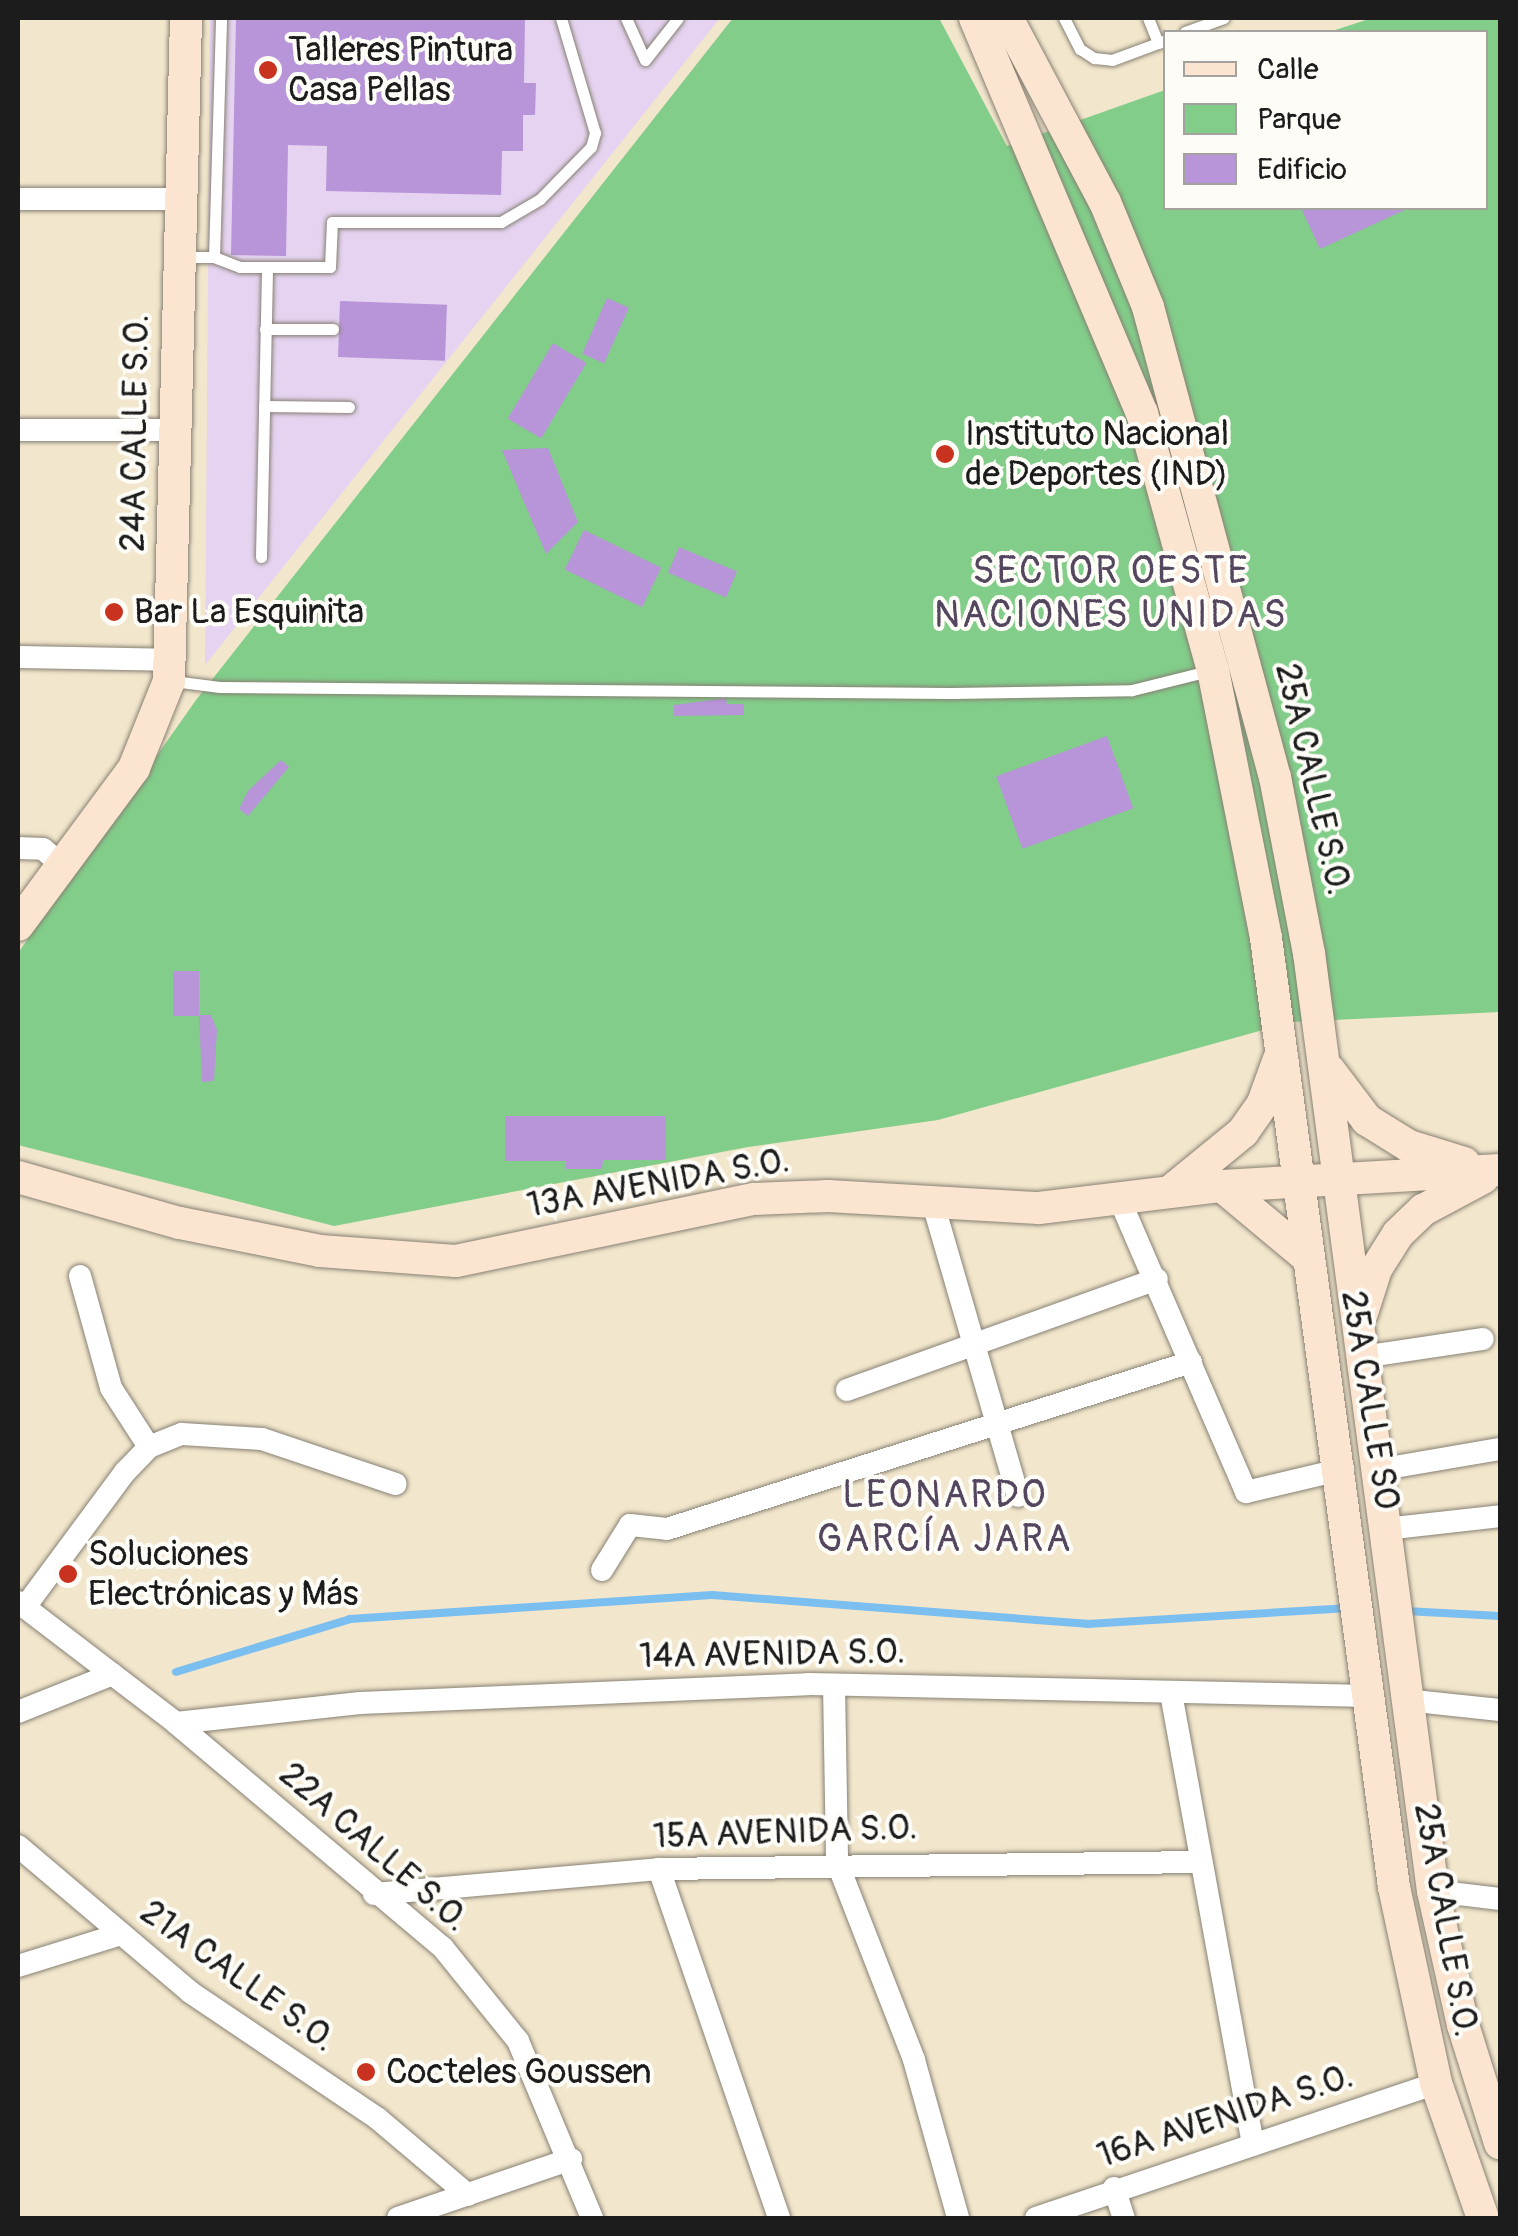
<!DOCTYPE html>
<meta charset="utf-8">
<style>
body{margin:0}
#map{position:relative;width:1518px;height:2236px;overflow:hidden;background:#f2e6cc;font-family:Pangolin,sans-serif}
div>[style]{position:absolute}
.built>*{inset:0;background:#e5d3f1}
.green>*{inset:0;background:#82cd8a}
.stream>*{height:8px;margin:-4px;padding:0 4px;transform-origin:4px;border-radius:4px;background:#7bbff1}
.building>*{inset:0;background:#b894d8;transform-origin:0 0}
.roads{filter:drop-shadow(0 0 2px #878174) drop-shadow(0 0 2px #878174)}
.lane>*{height:11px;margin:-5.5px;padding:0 5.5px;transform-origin:5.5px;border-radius:5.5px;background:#fff}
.street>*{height:22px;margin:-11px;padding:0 11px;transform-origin:11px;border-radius:11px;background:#fff}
.secondary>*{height:32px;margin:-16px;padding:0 16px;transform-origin:16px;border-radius:16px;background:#fce5d0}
.dots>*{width:28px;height:28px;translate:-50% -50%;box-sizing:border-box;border:5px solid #fdfcf7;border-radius:50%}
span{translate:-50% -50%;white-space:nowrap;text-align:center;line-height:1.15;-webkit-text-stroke:8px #fdfcf7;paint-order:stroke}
.poi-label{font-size:35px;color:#1c1c1c}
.left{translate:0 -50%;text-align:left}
.street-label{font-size:35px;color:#1c1c1c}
.neighbourhood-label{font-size:38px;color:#53465e;letter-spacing:2.5px}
.frame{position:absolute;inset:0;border:20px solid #1c1c1c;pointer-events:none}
.legend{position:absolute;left:1163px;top:30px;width:325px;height:180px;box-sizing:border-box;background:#fdfcf7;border:2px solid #a3a29f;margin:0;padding:12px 18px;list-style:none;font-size:30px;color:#1c1c1c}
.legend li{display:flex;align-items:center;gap:20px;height:50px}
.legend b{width:50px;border:2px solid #a3a29f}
</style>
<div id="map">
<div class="built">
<div style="clip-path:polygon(210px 18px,720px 18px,205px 665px)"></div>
</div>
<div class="green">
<div style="clip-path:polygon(733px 18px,939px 18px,1007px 146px,1165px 90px,1166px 208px,1486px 208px,1486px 32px,1329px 32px,1372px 18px,1500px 18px,1500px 1012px,1292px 1022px,938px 1120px,748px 1147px,334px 1226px,18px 1145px,18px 953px,196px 700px)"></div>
</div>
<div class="stream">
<div style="left:1405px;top:1611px;width:95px;rotate:3deg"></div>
<div style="left:176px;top:1672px;width:182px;rotate:-16.9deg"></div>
<div style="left:350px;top:1619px;width:363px;rotate:-3.8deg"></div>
<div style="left:712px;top:1595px;width:376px;rotate:4.4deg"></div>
<div style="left:1087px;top:1624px;width:259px;rotate:-3.5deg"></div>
</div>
<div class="building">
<div style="clip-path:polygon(236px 18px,525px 18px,524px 83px,536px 83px,535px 115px,523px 115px,523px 151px,502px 151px,501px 195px,326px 191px,327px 146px,288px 145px,286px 256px,231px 255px)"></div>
<div style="clip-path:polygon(1301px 208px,1409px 208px,1320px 249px)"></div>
<div style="left:607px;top:298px;width:24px;height:61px;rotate:24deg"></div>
<div style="left:340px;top:301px;width:107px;height:56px;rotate:2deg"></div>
<div style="left:553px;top:343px;width:39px;height:88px;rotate:31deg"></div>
<div style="clip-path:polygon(548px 448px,578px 522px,546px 554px,502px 450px)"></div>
<div style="left:584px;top:530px;width:86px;height:44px;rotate:26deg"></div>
<div style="left:679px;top:547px;width:63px;height:28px;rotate:23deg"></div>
<div style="clip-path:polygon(726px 698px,727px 704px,744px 704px,744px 715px,674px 716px,674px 705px)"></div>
<div style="left:1107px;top:736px;width:77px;height:118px;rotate:70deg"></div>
<div style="clip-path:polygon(281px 760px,289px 767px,248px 816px,239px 809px,248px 791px)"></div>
<div style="left:173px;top:971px;width:26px;height:45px"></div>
<div style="clip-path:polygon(199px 1015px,211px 1015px,217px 1030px,214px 1081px,202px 1082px)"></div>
<div style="clip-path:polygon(505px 1116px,666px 1116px,666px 1160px,603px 1160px,602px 1169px,566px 1169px,566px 1161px,505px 1161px)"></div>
</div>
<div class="roads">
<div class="lane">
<div style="left:626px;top:18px;width:46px;rotate:65.7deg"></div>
<div style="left:645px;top:60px;width:53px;rotate:-51.8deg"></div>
<div style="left:1064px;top:18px;width:35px;rotate:63deg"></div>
<div style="left:1080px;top:49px;width:17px;rotate:33deg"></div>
<div style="left:1094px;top:58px;width:18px;rotate:6deg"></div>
<div style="left:1112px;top:60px;width:58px;rotate:-20.3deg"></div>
<div style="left:1148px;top:18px;width:27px;rotate:68deg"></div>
<div style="left:1185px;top:32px;width:41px;rotate:-19.7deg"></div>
<div style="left:185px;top:257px;width:29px"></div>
<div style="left:214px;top:257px;width:28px;rotate:21deg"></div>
<div style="left:240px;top:267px;width:90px"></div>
<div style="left:330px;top:267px;width:45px;rotate:-87.5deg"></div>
<div style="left:332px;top:222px;width:169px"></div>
<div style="left:501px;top:222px;width:45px;rotate:-30.5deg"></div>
<div style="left:540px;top:199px;width:73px;rotate:-45.6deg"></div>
<div style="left:591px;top:147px;width:15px;rotate:-74deg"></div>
<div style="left:595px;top:133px;width:120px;rotate:-106.5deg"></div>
<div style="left:214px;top:257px;width:239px;rotate:-88.3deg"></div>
<div style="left:265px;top:329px;width:68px"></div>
<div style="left:264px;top:406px;width:85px;rotate:0.7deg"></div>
<div style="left:261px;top:557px;width:289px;rotate:-88.8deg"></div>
<div style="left:173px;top:681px;width:47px;rotate:7.3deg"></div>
<div style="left:220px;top:687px;width:731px;rotate:0.47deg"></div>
<div style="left:951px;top:693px;width:181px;rotate:-0.9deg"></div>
<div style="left:1132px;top:690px;width:82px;rotate:-14deg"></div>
</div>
<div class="street">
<div style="left:18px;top:199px;width:163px"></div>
<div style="left:18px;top:430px;width:157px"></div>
<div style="left:18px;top:657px;width:151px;rotate:1.1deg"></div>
<div style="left:18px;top:848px;width:25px;rotate:2deg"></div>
<div style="left:43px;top:849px;width:26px;rotate:40deg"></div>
<div style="left:932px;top:1200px;width:308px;rotate:73.8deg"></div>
<div style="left:1121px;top:1203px;width:315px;rotate:66.6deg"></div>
<div style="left:1246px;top:1492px;width:100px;rotate:-13.3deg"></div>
<div style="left:80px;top:1276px;width:116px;rotate:74.5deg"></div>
<div style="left:111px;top:1388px;width:70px;rotate:57.2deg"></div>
<div style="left:1362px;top:1357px;width:122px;rotate:-8.5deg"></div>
<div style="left:847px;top:1390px;width:329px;rotate:-19.7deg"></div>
<div style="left:1377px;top:1470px;width:125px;rotate:-9.7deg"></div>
<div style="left:1385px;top:1529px;width:116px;rotate:-6.4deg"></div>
<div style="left:602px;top:1570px;width:53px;rotate:-58.1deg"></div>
<div style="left:630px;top:1525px;width:37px;rotate:6deg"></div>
<div style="left:667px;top:1529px;width:550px;rotate:-17.68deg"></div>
<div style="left:18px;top:1602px;width:199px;rotate:37.4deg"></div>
<div style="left:176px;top:1723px;width:349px;rotate:40.1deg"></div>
<div style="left:443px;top:1948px;width:119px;rotate:51.1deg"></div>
<div style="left:518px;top:2041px;width:192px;rotate:67.3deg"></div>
<div style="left:25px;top:1607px;width:168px;rotate:-53.5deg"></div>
<div style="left:125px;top:1472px;width:35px;rotate:-46deg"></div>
<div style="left:149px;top:1447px;width:35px;rotate:-22deg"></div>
<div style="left:182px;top:1434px;width:80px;rotate:3.6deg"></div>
<div style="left:262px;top:1439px;width:141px;rotate:18.6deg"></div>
<div style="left:834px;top:1685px;width:177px;rotate:89deg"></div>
<div style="left:837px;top:1862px;width:212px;rotate:68.7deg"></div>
<div style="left:914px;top:2060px;width:164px;rotate:74.4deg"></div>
<div style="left:1171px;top:1693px;width:459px;rotate:79.7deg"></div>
<div style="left:1406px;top:1700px;width:95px;rotate:6.1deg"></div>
<div style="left:18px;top:1712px;width:102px;rotate:-21.8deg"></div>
<div style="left:176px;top:1723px;width:185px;rotate:-6.2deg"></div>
<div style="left:360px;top:1703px;width:448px;rotate:-2.4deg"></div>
<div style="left:808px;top:1684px;width:562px;rotate:1.22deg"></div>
<div style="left:18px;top:1846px;width:226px;rotate:40.3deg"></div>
<div style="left:190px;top:1992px;width:225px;rotate:34deg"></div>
<div style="left:377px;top:2118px;width:119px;rotate:40.2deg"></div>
<div style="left:659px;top:1869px;width:369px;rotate:71deg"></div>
<div style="left:1433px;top:1891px;width:67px;rotate:6.8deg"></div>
<div style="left:374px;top:1894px;width:286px;rotate:-5deg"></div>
<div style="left:659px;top:1869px;width:540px;rotate:-0.74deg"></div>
<div style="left:18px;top:1966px;width:108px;rotate:-17.3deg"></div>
<div style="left:1114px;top:2188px;width:32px;rotate:72deg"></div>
<div style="left:398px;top:2218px;width:183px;rotate:-18.8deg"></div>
<div style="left:1036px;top:2218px;width:422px;rotate:-18.6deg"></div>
</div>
<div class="secondary">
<div style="left:975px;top:18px;width:429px;rotate:67.1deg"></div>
<div style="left:1142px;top:413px;width:267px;rotate:74.6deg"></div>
<div style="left:1213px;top:670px;width:273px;rotate:78.8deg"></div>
<div style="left:1266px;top:938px;width:958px;rotate:82.32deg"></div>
<div style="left:1394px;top:1887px;width:200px;rotate:77.9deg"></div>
<div style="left:1436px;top:2083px;width:143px;rotate:70.8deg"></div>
<div style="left:1007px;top:18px;width:208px;rotate:62deg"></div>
<div style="left:1105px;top:202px;width:113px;rotate:67.7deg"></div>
<div style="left:1148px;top:307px;width:487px;rotate:74.9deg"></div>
<div style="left:1275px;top:777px;width:179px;rotate:79.1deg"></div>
<div style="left:1309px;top:953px;width:946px;rotate:82.47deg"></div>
<div style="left:1433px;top:1891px;width:137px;rotate:77.4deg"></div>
<div style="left:1463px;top:2025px;width:124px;rotate:72.6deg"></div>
<div style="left:18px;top:925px;width:195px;rotate:-53.5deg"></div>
<div style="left:134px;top:768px;width:94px;rotate:-68.1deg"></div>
<div style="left:169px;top:681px;width:663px;rotate:-88.53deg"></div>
<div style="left:1329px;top:1070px;width:63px;rotate:52.8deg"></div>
<div style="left:1367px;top:1120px;width:49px;rotate:31.8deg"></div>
<div style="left:1409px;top:1146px;width:58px;rotate:17.2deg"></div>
<div style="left:18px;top:1177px;width:168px;rotate:15.9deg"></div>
<div style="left:180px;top:1223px;width:143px;rotate:11.3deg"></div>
<div style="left:320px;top:1251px;width:136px;rotate:4.2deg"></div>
<div style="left:456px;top:1261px;width:304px;rotate:-11.8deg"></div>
<div style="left:754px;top:1199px;width:74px;rotate:-2.3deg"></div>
<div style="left:828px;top:1196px;width:211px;rotate:3.3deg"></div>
<div style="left:1039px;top:1208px;width:184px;rotate:-6.9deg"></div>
<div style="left:1222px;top:1186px;width:278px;rotate:-3.3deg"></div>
<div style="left:1222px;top:1186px;width:112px;rotate:39.9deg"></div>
<div style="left:1171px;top:1191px;width:93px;rotate:-39.3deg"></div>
<div style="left:1243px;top:1132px;width:35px;rotate:-55deg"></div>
<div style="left:1263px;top:1103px;width:47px;rotate:-70deg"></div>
<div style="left:1362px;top:1313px;width:46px;rotate:-72.3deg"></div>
<div style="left:1376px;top:1269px;width:41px;rotate:-57.8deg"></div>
<div style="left:1398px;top:1234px;width:35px;rotate:-44deg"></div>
<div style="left:1423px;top:1210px;width:68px;rotate:-28.1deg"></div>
</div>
</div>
<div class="dots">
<div style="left:268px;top:70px;background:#c8321e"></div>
<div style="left:945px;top:454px;background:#c8321e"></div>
<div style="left:114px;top:612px;background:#c8321e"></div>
<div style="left:68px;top:1574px;background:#c8321e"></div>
<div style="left:366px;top:2072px;background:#c8321e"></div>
</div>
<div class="poi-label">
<span class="left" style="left:288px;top:70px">Talleres Pintura<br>Casa Pellas</span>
<span class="left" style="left:965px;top:454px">Instituto Nacional<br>de Deportes (IND)</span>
<span class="left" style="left:134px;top:612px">Bar La Esquinita</span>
<span class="left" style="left:88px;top:1574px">Soluciones<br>Electrónicas y Más</span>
<span class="left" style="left:386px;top:2072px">Cocteles Goussen</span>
</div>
<div class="street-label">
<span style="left:135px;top:433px;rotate:-89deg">24A CALLE S.O.</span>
<span style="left:1313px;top:779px;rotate:77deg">25A CALLE S.O.</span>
<span style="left:658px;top:1183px;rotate:-10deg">13A AVENIDA S.O.</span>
<span style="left:1370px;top:1400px;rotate:81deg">25A CALLE SO</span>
<span style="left:772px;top:1654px;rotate:-1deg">14A AVENIDA S.O.</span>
<span style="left:785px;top:1832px;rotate:-2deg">15A AVENIDA S.O.</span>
<span style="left:374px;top:1847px;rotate:41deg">22A CALLE S.O.</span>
<span style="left:1446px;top:1920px;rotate:80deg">25A CALLE S.O.</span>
<span style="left:238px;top:1976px;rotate:36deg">21A CALLE S.O.</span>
<span style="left:1225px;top:2116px;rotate:-18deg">16A AVENIDA S.O.</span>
</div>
<div class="neighbourhood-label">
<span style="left:1111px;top:594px">SECTOR OESTE<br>NACIONES UNIDAS</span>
<span style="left:945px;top:1518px">LEONARDO<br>GARCÍA JARA</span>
</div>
<div class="frame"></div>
<ul class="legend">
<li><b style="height:12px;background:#fce5d0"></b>Calle</li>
<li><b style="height:28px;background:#82cd8a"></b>Parque</li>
<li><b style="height:28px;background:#b894d8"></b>Edificio</li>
</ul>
</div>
